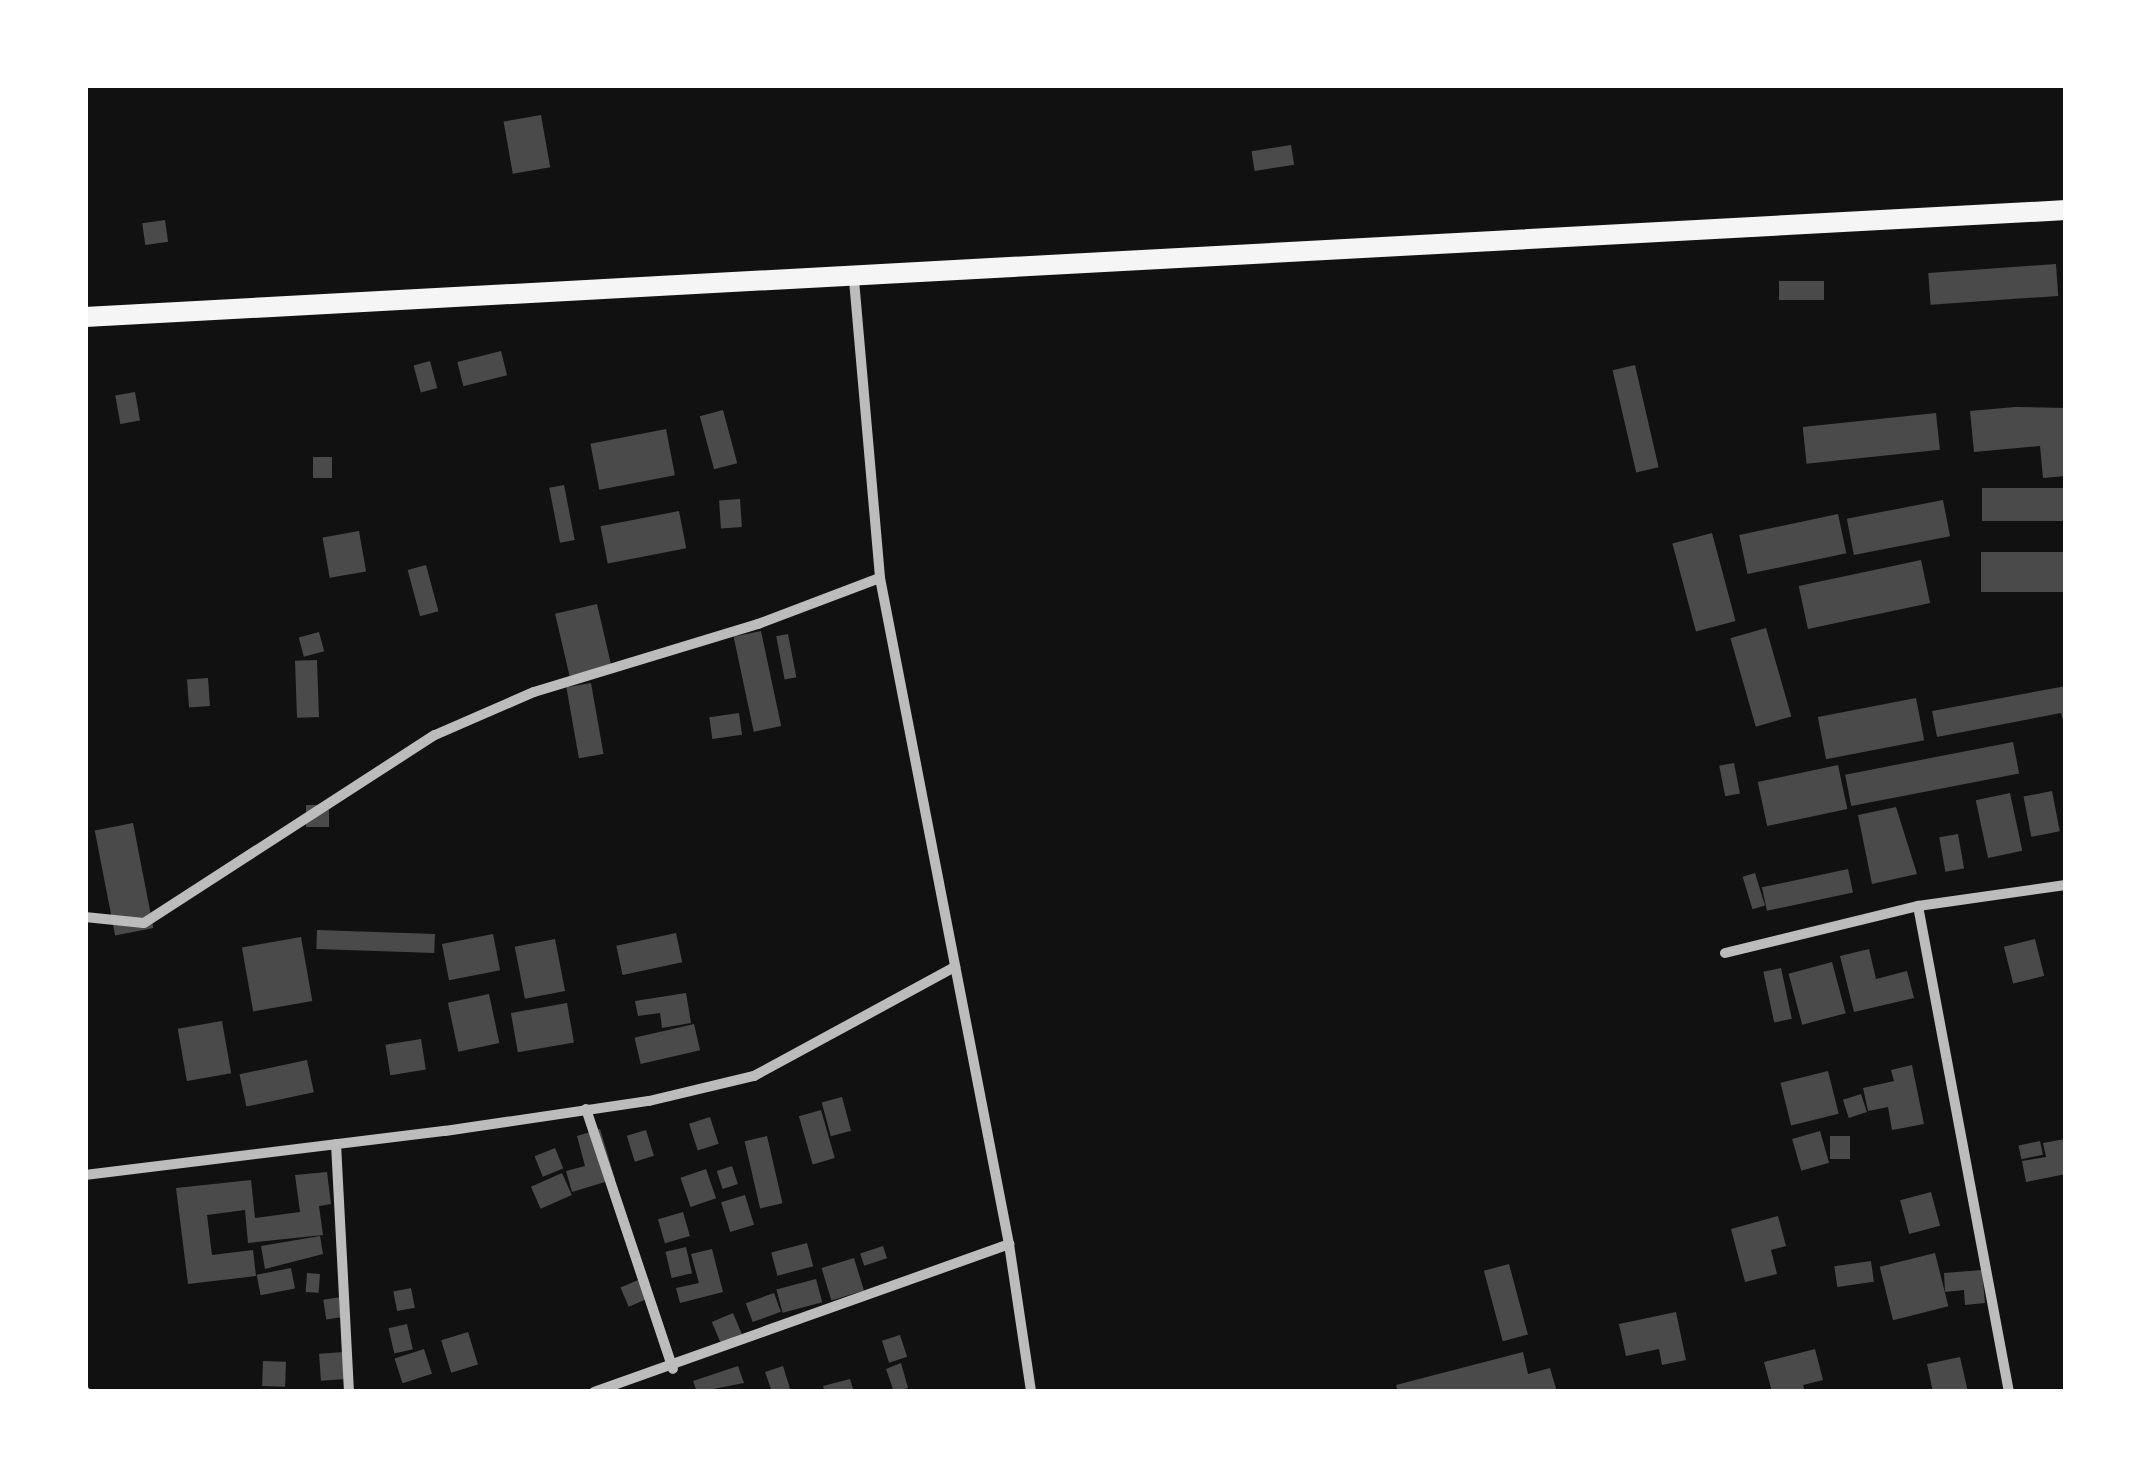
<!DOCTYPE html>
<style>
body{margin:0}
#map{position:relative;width:2151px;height:1477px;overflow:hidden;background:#111;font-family:"PT Sans Narrow",sans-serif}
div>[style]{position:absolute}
.building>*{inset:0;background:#4a4a4a;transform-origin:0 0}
.minor>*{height:10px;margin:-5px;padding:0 5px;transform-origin:5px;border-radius:5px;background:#bcbcbc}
.primary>*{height:20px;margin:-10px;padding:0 10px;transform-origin:10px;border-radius:10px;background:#f5f5f5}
span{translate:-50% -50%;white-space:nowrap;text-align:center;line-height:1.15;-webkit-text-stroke:10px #fff;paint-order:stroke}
.frame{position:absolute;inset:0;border:88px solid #fff;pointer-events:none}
</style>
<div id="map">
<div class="building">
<div style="left:541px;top:115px;width:53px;height:38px;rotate:80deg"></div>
<div style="left:1291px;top:145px;width:20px;height:40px;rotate:81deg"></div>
<div style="left:165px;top:220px;width:22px;height:23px;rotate:82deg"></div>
<div style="left:2056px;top:264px;width:32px;height:128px;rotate:86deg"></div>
<div style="left:1779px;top:281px;width:45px;height:19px"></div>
<div style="left:501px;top:351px;width:25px;height:45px;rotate:76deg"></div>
<div style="left:430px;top:361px;width:28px;height:17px;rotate:75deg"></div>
<div style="left:1635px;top:365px;width:105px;height:23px;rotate:77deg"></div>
<div style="left:135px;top:392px;width:29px;height:20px;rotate:80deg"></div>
<div style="clip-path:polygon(2015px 407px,2066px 408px,2066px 476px,2043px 478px,2040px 446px,1974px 452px,1970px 411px)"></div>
<div style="left:723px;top:410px;width:55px;height:24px;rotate:75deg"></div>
<div style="left:1936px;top:413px;width:37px;height:134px;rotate:84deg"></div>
<div style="left:666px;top:429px;width:47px;height:77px;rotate:79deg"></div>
<div style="left:313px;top:457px;width:19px;height:21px"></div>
<div style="left:564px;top:485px;width:56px;height:15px;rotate:79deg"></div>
<div style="left:2066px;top:488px;width:33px;height:84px;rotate:90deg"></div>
<div style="left:740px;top:499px;width:28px;height:21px;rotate:86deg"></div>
<div style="left:1943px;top:500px;width:37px;height:98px;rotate:79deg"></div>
<div style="left:679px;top:511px;width:38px;height:80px;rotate:79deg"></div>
<div style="left:1838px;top:514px;width:40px;height:101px;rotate:78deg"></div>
<div style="left:359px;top:531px;width:41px;height:37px;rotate:80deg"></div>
<div style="left:1712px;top:533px;width:91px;height:41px;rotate:75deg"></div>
<div style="left:2066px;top:552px;width:40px;height:85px;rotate:90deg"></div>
<div style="left:1921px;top:560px;width:44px;height:125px;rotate:78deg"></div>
<div style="left:426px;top:565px;width:48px;height:19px;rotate:75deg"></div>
<div style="left:597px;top:604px;width:64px;height:43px;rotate:77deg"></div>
<div style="left:1766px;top:628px;width:92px;height:37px;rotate:74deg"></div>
<div style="left:761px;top:631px;width:97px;height:28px;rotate:78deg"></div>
<div style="left:319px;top:632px;width:20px;height:21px;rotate:75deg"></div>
<div style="left:788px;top:634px;width:44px;height:12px;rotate:79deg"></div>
<div style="left:317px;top:660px;width:57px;height:22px;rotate:88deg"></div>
<div style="left:208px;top:678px;width:28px;height:21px;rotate:86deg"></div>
<div style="left:591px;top:683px;width:72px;height:25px;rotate:80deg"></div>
<div style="clip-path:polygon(2066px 686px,2066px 732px,2061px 713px,1937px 737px,1932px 711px)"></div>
<div style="left:1916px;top:698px;width:43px;height:100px;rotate:79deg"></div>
<div style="left:739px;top:713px;width:22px;height:30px;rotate:82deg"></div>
<div style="left:2013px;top:742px;width:32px;height:171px;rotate:79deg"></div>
<div style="left:1734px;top:763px;width:31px;height:15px;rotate:79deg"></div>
<div style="left:1838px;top:765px;width:45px;height:82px;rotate:78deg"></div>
<div style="left:2052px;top:791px;width:41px;height:29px;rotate:79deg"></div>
<div style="left:2010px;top:793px;width:59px;height:35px;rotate:78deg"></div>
<div style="left:306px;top:805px;width:23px;height:22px"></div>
<div style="clip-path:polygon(1896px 807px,1917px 874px,1872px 884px,1858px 815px)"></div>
<div style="left:133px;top:823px;width:107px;height:39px;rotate:79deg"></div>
<div style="left:1958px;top:834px;width:35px;height:19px;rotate:80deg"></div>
<div style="left:1848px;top:869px;width:24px;height:88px;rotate:78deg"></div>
<div style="left:1755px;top:873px;width:34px;height:13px;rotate:73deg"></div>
<div style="left:317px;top:930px;width:118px;height:19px;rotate:2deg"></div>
<div style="left:676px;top:933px;width:30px;height:61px;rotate:78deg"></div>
<div style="left:493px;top:934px;width:37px;height:52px;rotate:79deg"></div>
<div style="left:301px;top:937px;width:65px;height:60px;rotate:80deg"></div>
<div style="left:555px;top:939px;width:53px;height:41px;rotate:79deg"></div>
<div style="left:2035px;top:939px;width:38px;height:32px;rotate:76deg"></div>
<div style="clip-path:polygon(1869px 949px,1876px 979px,1907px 971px,1914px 998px,1854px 1012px,1840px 956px)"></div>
<div style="left:1832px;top:962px;width:53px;height:45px;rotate:75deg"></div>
<div style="left:1781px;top:968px;width:52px;height:18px;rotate:78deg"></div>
<div style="clip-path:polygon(686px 993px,691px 1023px,662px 1028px,660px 1013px,638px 1016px,635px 1001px)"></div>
<div style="left:489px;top:994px;width:50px;height:42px;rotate:78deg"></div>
<div style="left:567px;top:1003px;width:40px;height:57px;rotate:80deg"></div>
<div style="left:222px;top:1021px;width:53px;height:45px;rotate:80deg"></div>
<div style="left:694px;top:1024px;width:27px;height:61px;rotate:77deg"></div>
<div style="left:421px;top:1039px;width:31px;height:36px;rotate:81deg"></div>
<div style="left:307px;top:1060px;width:33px;height:69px;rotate:78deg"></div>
<div style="clip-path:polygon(1912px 1065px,1924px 1124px,1892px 1130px,1888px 1107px,1868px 1111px,1863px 1088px,1894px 1081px,1891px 1070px)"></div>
<div style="left:1828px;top:1071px;width:44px;height:49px;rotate:76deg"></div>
<div style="left:1861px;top:1094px;width:19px;height:19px;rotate:72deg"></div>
<div style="left:842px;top:1097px;width:35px;height:21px;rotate:75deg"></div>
<div style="left:821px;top:1110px;width:50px;height:23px;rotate:74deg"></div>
<div style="left:710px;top:1117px;width:28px;height:22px;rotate:72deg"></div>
<div style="clip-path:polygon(600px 1129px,615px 1179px,572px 1192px,566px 1171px,585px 1166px,577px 1136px)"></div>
<div style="left:646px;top:1130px;width:27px;height:20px;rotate:73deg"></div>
<div style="left:1820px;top:1131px;width:33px;height:29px;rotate:74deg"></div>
<div style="left:767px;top:1136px;width:69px;height:23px;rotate:77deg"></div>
<div style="left:1830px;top:1136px;width:20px;height:23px"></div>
<div style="clip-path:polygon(2065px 1139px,2066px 1174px,2026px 1182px,2022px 1161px,2046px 1157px,2043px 1143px)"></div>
<div style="left:2040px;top:1141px;width:14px;height:22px;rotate:78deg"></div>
<div style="left:555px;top:1148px;width:22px;height:22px;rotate:68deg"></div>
<div style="left:732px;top:1166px;width:19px;height:16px;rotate:72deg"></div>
<div style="left:706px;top:1169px;width:31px;height:27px;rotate:71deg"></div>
<div style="clip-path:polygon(327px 1172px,331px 1204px,319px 1206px,323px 1235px,248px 1243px,245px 1210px,207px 1215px,212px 1255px,253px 1250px,256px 1276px,188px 1284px,176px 1188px,251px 1180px,255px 1218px,300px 1212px,295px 1175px)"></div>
<div style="left:562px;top:1173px;width:24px;height:34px;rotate:66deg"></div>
<div style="left:1931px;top:1192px;width:35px;height:32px;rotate:75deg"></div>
<div style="left:745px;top:1195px;width:31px;height:25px;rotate:73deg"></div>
<div style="left:683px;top:1212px;width:25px;height:26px;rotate:74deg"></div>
<div style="clip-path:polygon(1778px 1216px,1786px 1246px,1771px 1250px,1777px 1274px,1745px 1282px,1731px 1229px)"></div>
<div style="clip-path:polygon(320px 1236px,323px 1254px,265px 1269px,261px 1246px)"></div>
<div style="left:807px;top:1243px;width:24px;height:37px;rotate:75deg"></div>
<div style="left:883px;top:1246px;width:13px;height:24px;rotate:72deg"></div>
<div style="left:686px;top:1247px;width:27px;height:21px;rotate:77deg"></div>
<div style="clip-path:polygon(712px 1249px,723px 1292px,680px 1303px,676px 1288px,699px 1283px,691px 1254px)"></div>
<div style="left:1935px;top:1253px;width:55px;height:57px;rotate:76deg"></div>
<div style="left:854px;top:1258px;width:34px;height:34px;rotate:73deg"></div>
<div style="left:1871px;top:1261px;width:21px;height:37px;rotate:82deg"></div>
<div style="left:1509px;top:1264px;width:73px;height:26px;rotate:75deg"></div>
<div style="left:291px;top:1268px;width:21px;height:35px;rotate:79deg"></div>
<div style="clip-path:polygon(1982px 1270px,1985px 1303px,1965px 1305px,1964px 1290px,1945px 1292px,1944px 1273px)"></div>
<div style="left:307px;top:1273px;width:13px;height:19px;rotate:4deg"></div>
<div style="left:816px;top:1279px;width:24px;height:41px;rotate:75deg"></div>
<div style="left:638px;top:1280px;width:21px;height:19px;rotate:67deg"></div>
<div style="left:411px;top:1288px;width:20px;height:18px;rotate:79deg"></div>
<div style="left:774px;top:1293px;width:20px;height:30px;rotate:70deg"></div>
<div style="left:341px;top:1297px;width:20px;height:18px;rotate:81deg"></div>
<div style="clip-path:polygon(1676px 1312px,1686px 1360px,1662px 1365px,1659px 1349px,1626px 1356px,1619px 1324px)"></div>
<div style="left:733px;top:1313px;width:23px;height:23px;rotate:67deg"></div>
<div style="left:407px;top:1324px;width:26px;height:19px;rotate:77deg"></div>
<div style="left:468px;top:1332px;width:34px;height:28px;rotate:73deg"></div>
<div style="left:900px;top:1335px;width:23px;height:19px;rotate:72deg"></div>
<div style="left:424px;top:1349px;width:26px;height:31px;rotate:72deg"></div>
<div style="clip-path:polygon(1815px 1349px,1823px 1380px,1803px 1385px,1805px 1392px,1772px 1392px,1764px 1362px)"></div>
<div style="left:344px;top:1352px;width:27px;height:25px;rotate:86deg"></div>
<div style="clip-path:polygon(1523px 1352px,1528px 1374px,1550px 1368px,1557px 1392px,1398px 1392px,1396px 1385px)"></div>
<div style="clip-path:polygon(1960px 1357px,1968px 1392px,1933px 1392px,1927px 1364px)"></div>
<div style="left:263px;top:1361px;width:23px;height:25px;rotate:2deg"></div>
<div style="clip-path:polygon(901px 1363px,908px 1388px,894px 1392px,886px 1369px)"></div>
<div style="clip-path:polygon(738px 1366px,744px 1383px,697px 1392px,693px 1381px)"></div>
<div style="clip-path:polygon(783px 1366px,791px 1392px,772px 1392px,765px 1372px)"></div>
<div style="clip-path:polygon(850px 1379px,854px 1392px,825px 1392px,823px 1386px)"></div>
</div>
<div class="minor">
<div style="left:854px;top:280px;width:299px;rotate:85deg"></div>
<div style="left:880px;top:578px;width:678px;rotate:79.04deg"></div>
<div style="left:1009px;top:1244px;width:150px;rotate:81.5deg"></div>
<div style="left:1918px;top:906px;width:494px;rotate:79.4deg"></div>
<div style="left:85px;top:917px;width:59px;rotate:5.8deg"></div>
<div style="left:144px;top:923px;width:346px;rotate:-32.9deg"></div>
<div style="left:435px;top:735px;width:108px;rotate:-23.5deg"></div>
<div style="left:534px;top:692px;width:234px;rotate:-16.9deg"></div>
<div style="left:758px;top:624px;width:130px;rotate:-20.7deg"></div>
<div style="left:1725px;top:953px;width:199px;rotate:-13.7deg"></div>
<div style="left:1918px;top:906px;width:149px;rotate:-8.1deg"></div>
<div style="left:586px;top:1109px;width:274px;rotate:71.5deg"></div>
<div style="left:336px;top:1144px;width:248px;rotate:87deg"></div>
<div style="left:85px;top:1175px;width:363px;rotate:-7deg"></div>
<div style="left:445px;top:1131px;width:206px;rotate:-8.4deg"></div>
<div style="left:649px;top:1101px;width:108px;rotate:-13.4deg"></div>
<div style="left:754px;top:1076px;width:229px;rotate:-28.5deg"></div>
<div style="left:85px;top:1391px;width:1px;rotate:90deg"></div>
<div style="left:594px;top:1392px;width:441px;rotate:-19.6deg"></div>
</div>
<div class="primary">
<div style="left:85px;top:317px;width:1984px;rotate:-3.09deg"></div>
</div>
<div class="frame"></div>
</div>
